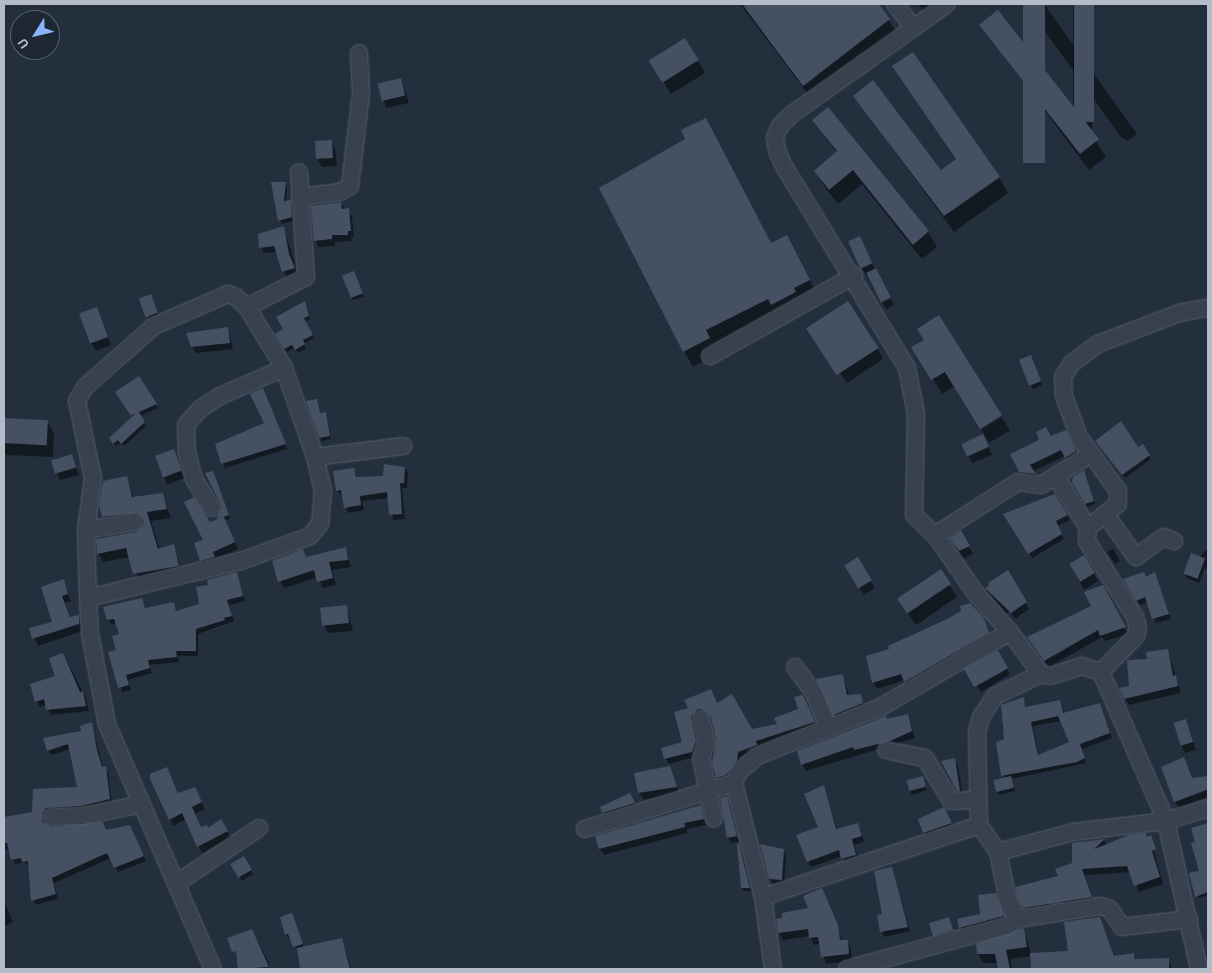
<!DOCTYPE html>
<style>
body{margin:0}
#map{position:relative;width:1212px;height:973px;overflow:hidden;background:#242f3e;font-family:"Alegreya Sans",sans-serif}
div>[style]{position:absolute}
.shadow>*{inset:0;background:#0007;transform-origin:0 0}
.building>*{inset:0;background:#455162;transform-origin:0 0}
.roads{filter:drop-shadow(0 0 1px #565f6c) drop-shadow(0 0 1px #565f6c)}
.minor>*{height:16px;margin:-8px;padding:0 8px;transform-origin:8px;border-radius:8px;background:#38414e}
span{translate:-50% -50%;white-space:nowrap;text-align:center;line-height:1.15;-webkit-text-stroke:4.5px #1d2633;paint-order:stroke}
.frame{position:absolute;inset:0;border:5px solid #b4bcc9;pointer-events:none}
.north{position:absolute;left:10px;top:10px;width:50px;height:50px;box-sizing:border-box;background:#1d2633;border:1px solid #59626f;border-radius:50%;rotate:234deg;font-size:14px;font-weight:700;line-height:20px;text-align:center;color:#b4bcc9}
.north::after{content:'';display:block;margin:auto;width:18px;height:22px;background:#8ab4f8;clip-path:polygon(50% 0,100% 100%,50% 72%,0 100%)}
</style>
<div id="map">
<div class="shadow">
<div style="clip-path:polygon(740px 4px,878px 4px,899px 36px,813px 101px)"></div>
<div style="clip-path:polygon(918px 4px,936px 4px,925px 12px)"></div>
<div style="clip-path:polygon(1025px 4px,1044px 4px,1137px 134px,1127px 141px,1121px 137px)"></div>
<div style="left:1073px;top:4px;width:19px;height:132px"></div>
<div style="clip-path:polygon(981px 25px,1096px 141px,1106px 157px,1089px 170px)"></div>
<div style="clip-path:polygon(698px 61px,705px 73px,671px 94px,658px 73px)"></div>
<div style="clip-path:polygon(894px 67px,999px 177px,1008px 193px,954px 232px,854px 96px,941px 171px,957px 160px)"></div>
<div style="clip-path:polygon(401px 79px,409px 103px,386px 108px,379px 83px)"></div>
<div style="clip-path:polygon(828px 108px,928px 232px,937px 247px,922px 259px,862px 184px,838px 204px,824px 186px,815px 171px,837px 153px,813px 120px)"></div>
<div style="clip-path:polygon(331px 141px,335px 149px,337px 166px,322px 167px,318px 160px)"></div>
<div style="clip-path:polygon(273px 183px,285px 184px,287px 187px,286px 202px,292px 205px,293px 221px,282px 224px,280px 221px)"></div>
<div style="clip-path:polygon(340px 203px,352px 216px,354px 237px,351px 237px,352px 241px,335px 242px,335px 246px,319px 247px,315px 240px)"></div>
<div style="clip-path:polygon(284px 228px,298px 274px,286px 277px,277px 252px,264px 253px,261px 247px)"></div>
<div style="clip-path:polygon(771px 244px,795px 252px,818px 296px,693px 367px,684px 351px)"></div>
<div style="clip-path:polygon(863px 246px,894px 305px,886px 309px,862px 268px)"></div>
<div style="clip-path:polygon(355px 276px,364px 297px,353px 300px,351px 297px)"></div>
<div style="clip-path:polygon(150px 296px,162px 321px,152px 326px,148px 318px)"></div>
<div style="clip-path:polygon(306px 306px,310px 319px,305px 322px,314px 338px,304px 344px,306px 348px,298px 353px,295px 348px,287px 352px,277px 335px)"></div>
<div style="clip-path:polygon(96px 308px,111px 345px,96px 351px,91px 343px)"></div>
<div style="clip-path:polygon(808px 328px,877px 348px,883px 359px,847px 383px)"></div>
<div style="clip-path:polygon(228px 329px,233px 349px,196px 353px,192px 346px)"></div>
<div style="left:925px;top:340px;width:55px;height:14px;rotate:58deg"></div>
<div style="clip-path:polygon(1031px 356px,1042px 385px,1033px 389px,1020px 361px)"></div>
<div style="clip-path:polygon(139px 378px,158px 408px,140px 416px,146px 426px,124px 446px,121px 443px,116px 446px,112px 442px,133px 418px,116px 392px)"></div>
<div style="clip-path:polygon(265px 394px,287px 449px,225px 468px,216px 445px,266px 424px)"></div>
<div style="clip-path:polygon(316px 400px,320px 414px,327px 417px,331px 439px,322px 441px,320px 437px)"></div>
<div style="left:1002px;top:417px;width:16px;height:24px;rotate:60deg"></div>
<div style="clip-path:polygon(4px 419px,47px 421px,54px 433px,53px 457px,4px 455px)"></div>
<div style="clip-path:polygon(1051px 437px,1069px 438px,1078px 456px,1069px 464px,1065px 456px,1033px 471px,1038px 480px,1024px 478px,1020px 471px)"></div>
<div style="clip-path:polygon(987px 443px,992px 455px,972px 463px,968px 455px)"></div>
<div style="clip-path:polygon(1099px 445px,1138px 449px,1143px 446px,1151px 459px,1125px 478px)"></div>
<div style="left:174px;top:451px;width:29px;height:18px;rotate:70deg"></div>
<div style="clip-path:polygon(71px 455px,79px 475px,60px 480px,56px 472px)"></div>
<div style="clip-path:polygon(405px 468px,408px 473px,407px 488px,402px 488px,405px 519px,393px 520px,389px 498px,362px 501px,364px 510px,348px 513px,343px 496px,337px 491px,353px 470px,357px 478px,384px 477px)"></div>
<div style="clip-path:polygon(1086px 475px,1095px 504px,1088px 507px,1073px 482px)"></div>
<div style="clip-path:polygon(214px 476px,230px 519px,225px 520px,238px 549px,216px 558px,217px 563px,205px 566px,201px 560px,209px 524px,218px 521px,223px 507px)"></div>
<div style="clip-path:polygon(126px 477px,134px 498px,163px 495px,171px 518px,151px 521px,160px 550px,174px 546px,183px 575px,140px 583px,130px 557px,103px 562px,98px 553px,137px 533px,144px 523px,108px 526px,103px 517px)"></div>
<div style="clip-path:polygon(1055px 495px,1070px 520px,1057px 526px,1064px 539px,1032px 558px,1005px 515px)"></div>
<div style="clip-path:polygon(965px 539px,973px 554px,964px 558px,955px 546px)"></div>
<div style="clip-path:polygon(1208px 548px,1208px 571px,1205px 568px,1199px 583px,1187px 578px,1185px 573px)"></div>
<div style="clip-path:polygon(345px 549px,351px 567px,332px 570px,336px 585px,323px 588px,318px 577px,284px 588px,280px 581px,303px 551px,307px 558px)"></div>
<div style="clip-path:polygon(1113px 549px,1120px 561px,1115px 564px,1107px 552px)"></div>
<div style="clip-path:polygon(1084px 557px,1098px 581px,1084px 590px,1071px 564px)"></div>
<div style="left:857px;top:559px;width:34px;height:13px;rotate:58deg"></div>
<div style="clip-path:polygon(940px 570px,957px 597px,916px 625px,906px 611px)"></div>
<div style="clip-path:polygon(1008px 572px,1029px 609px,1015px 619px,1010px 611px,1006px 613px,986px 589px)"></div>
<div style="clip-path:polygon(1155px 573px,1171px 619px,1156px 623px,1148px 602px,1140px 605px,1124px 579px,1147px 579px)"></div>
<div style="clip-path:polygon(236px 574px,245px 601px,229px 605px,234px 621px,198px 634px,198px 656px,178px 656px,179px 662px,149px 665px,152px 673px,128px 680px,131px 690px,122px 692px,117px 650px,120px 634px,117px 623px,111px 625px,104px 608px,141px 599px,146px 610px,174px 604px,177px 612px,201px 604px,210px 586px)"></div>
<div style="clip-path:polygon(63px 581px,71px 601px,65px 603px,71px 618px,78px 616px,83px 631px,38px 646px,31px 629px,53px 623px)"></div>
<div style="clip-path:polygon(1103px 587px,1128px 634px,1105px 641px,1102px 637px,1049px 667px,1032px 643px,1093px 607px)"></div>
<div style="clip-path:polygon(346px 606px,353px 631px,328px 633px,324px 626px)"></div>
<div style="clip-path:polygon(983px 620px,992px 640px,909px 688px,905px 680px,877px 689px,873px 682px)"></div>
<div style="clip-path:polygon(1168px 651px,1181px 693px,1129px 705px,1125px 698px,1148px 661px)"></div>
<div style="clip-path:polygon(998px 652px,1010px 674px,981px 692px,970px 675px)"></div>
<div style="clip-path:polygon(63px 654px,86px 698px,89px 711px,51px 715px,46px 705px,40px 707px,36px 701px,56px 677px)"></div>
<div style="clip-path:polygon(843px 675px,849px 696px,860px 695px,865px 709px,838px 720px,818px 680px)"></div>
<div style="clip-path:polygon(evenodd,1023px 698px,1026px 708px,1060px 701px,1064px 714px,1102px 709px,1112px 738px,1082px 749px,1086px 763px,1011px 779px,1015px 791px,999px 795px,997px 791px,1004px 779px,1006px 740px,1002px 725px,1023px 698px,1061px 721px,1070px 743px,1039px 756px,1033px 726px,1061px 721px)"></div>
<div style="clip-path:polygon(805px 702px,817px 728px,758px 747px,759px 751px,740px 757px,739px 767px,720px 783px,714px 763px,717px 739px,713px 719px,708px 714px,698px 717px,694px 723px,698px 747px,695px 757px,669px 764px,665px 758px,683px 742px,675px 713px,717px 704px,752px 730px,778px 725px)"></div>
<div style="clip-path:polygon(907px 715px,915px 738px,806px 771px,802px 764px,887px 720px)"></div>
<div style="clip-path:polygon(1186px 720px,1196px 750px,1185px 753px,1181px 745px)"></div>
<div style="clip-path:polygon(92px 724px,103px 768px,108px 772px,112px 804px,44px 818px,44px 824px,51px 828px,103px 823px,106px 831px,132px 831px,146px 861px,118px 872px,111px 858px,54px 883px,58px 899px,35px 905px,29px 866px,24px 862px,15px 864px,10px 849px,4px 850px,4px 818px,33px 813px,78px 788px,70px 749px,51px 755px,48px 750px)"></div>
<div style="clip-path:polygon(954px 760px,958px 766px,963px 797px,958px 790px)"></div>
<div style="clip-path:polygon(670px 768px,680px 794px,644px 800px,639px 793px)"></div>
<div style="clip-path:polygon(170px 775px,179px 794px,198px 795px,205px 809px,195px 814px,201px 829px,208px 829px,220px 821px,231px 838px,202px 853px,186px 819px,173px 826px,170px 819px)"></div>
<div style="clip-path:polygon(924px 781px,927px 790px,912px 795px,910px 791px)"></div>
<div style="clip-path:polygon(824px 787px,837px 830px,857px 825px,861px 830px,864px 842px,854px 845px,859px 861px,846px 864px,842px 856px,811px 867px,808px 861px,819px 827px)"></div>
<div style="clip-path:polygon(1208px 790px,1208px 797px,1179px 808px,1175px 802px)"></div>
<div style="clip-path:polygon(726px 797px,729px 802px,739px 842px,731px 843px,728px 838px)"></div>
<div style="clip-path:polygon(632px 798px,636px 807px,605px 816px,602px 808px)"></div>
<div style="clip-path:polygon(700px 807px,706px 825px,687px 829px,687px 833px,604px 855px,600px 849px,597px 837px)"></div>
<div style="clip-path:polygon(943px 809px,953px 827px,926px 836px,920px 820px)"></div>
<div style="clip-path:polygon(1208px 825px,1208px 895px,1198px 898px,1200px 872px,1193px 829px)"></div>
<div style="clip-path:polygon(1130px 837px,1150px 837px,1163px 884px,1139px 892px,1131px 872px,1085px 875px,1094px 904px,1066px 908px,1062px 902px,1049px 899px,1049px 911px,1028px 914px,1024px 908px,1073px 864px,1073px 844px,1104px 840px,1107px 845px)"></div>
<div style="clip-path:polygon(741px 849px,751px 891px,744px 891px,742px 888px)"></div>
<div style="clip-path:polygon(783px 850px,786px 856px,784px 885px,773px 884px,770px 878px)"></div>
<div style="left:243px;top:857px;width:20px;height:13px;rotate:60deg"></div>
<div style="clip-path:polygon(892px 869px,910px 931px,884px 937px,878px 916px,884px 914px)"></div>
<div style="clip-path:polygon(825px 897px,842px 941px,847px 941px,851px 948px,852px 961px,826px 964px,820px 944px,814px 945px,810px 936px,783px 940px,779px 933px)"></div>
<div style="clip-path:polygon(998px 898px,1005px 919px,962px 931px,959px 920px,981px 915px)"></div>
<div style="clip-path:polygon(4px 901px,13px 922px,4px 926px)"></div>
<div style="clip-path:polygon(282px 918px,293px 918px,304px 948px,343px 943px,351px 969px,339px 969px,325px 950px,328px 969px,300px 969px,298px 949px,286px 935px)"></div>
<div style="clip-path:polygon(1100px 918px,1115px 957px,1134px 954px,1137px 960px,1168px 959px,1172px 969px,1071px 969px,1065px 924px)"></div>
<div style="clip-path:polygon(948px 919px,956px 938px,938px 943px,933px 935px)"></div>
<div style="clip-path:polygon(252px 930px,268px 961px,270px 969px,240px 969px,238px 955px,228px 939px)"></div>
<div style="clip-path:polygon(1024px 930px,1031px 954px,1051px 960px,1051px 969px,1032px 969px,1031px 956px,1010px 959px,1012px 969px,999px 969px,998px 963px,983px 963px,978px 954px)"></div>
</div>
<div class="building">
<div style="clip-path:polygon(742px 4px,879px 4px,890px 19px,803px 86px)"></div>
<div style="left:1023px;top:4px;width:22px;height:159px"></div>
<div style="left:1074px;top:4px;width:20px;height:118px"></div>
<div style="left:998px;top:10px;width:164px;height:24px;rotate:52deg"></div>
<div style="left:685px;top:38px;width:26px;height:43px;rotate:58deg"></div>
<div style="clip-path:polygon(913px 52px,1000px 177px,944px 216px,853px 96px,873px 80px,941px 170px,956px 159px,892px 66px)"></div>
<div style="left:401px;top:78px;width:18px;height:24px;rotate:77deg"></div>
<div style="clip-path:polygon(828px 107px,929px 231px,913px 245px,853px 170px,829px 190px,814px 171px,837px 151px,812px 120px)"></div>
<div style="clip-path:polygon(706px 118px,771px 243px,787px 235px,810px 280px,794px 288px,796px 292px,771px 305px,768px 299px,706px 330px,710px 338px,683px 352px,599px 188px,685px 139px,681px 130px)"></div>
<div style="left:332px;top:140px;width:18px;height:17px;rotate:87deg"></div>
<div style="clip-path:polygon(271px 182px,286px 182px,284px 201px,291px 200px,292px 217px,278px 221px)"></div>
<div style="clip-path:polygon(341px 202px,342px 209px,349px 208px,351px 231px,348px 231px,348px 235px,332px 235px,332px 239px,314px 241px,311px 206px)"></div>
<div style="clip-path:polygon(284px 226px,289px 254px,295px 268px,282px 272px,274px 246px,259px 248px,258px 234px)"></div>
<div style="left:860px;top:236px;width:30px;height:13px;rotate:66deg"></div>
<div style="left:876px;top:268px;width:33px;height:11px;rotate:63deg"></div>
<div style="left:354px;top:271px;width:24px;height:13px;rotate:68deg"></div>
<div style="left:151px;top:294px;width:20px;height:13px;rotate:70deg"></div>
<div style="clip-path:polygon(305px 301px,309px 316px,304px 318px,313px 335px,303px 340px,305px 344px,295px 350px,292px 345px,284px 349px,275px 334px,283px 329px,276px 317px)"></div>
<div style="left:848px;top:301px;width:56px;height:50px;rotate:57deg"></div>
<div style="left:97px;top:307px;width:32px;height:19px;rotate:70deg"></div>
<div style="clip-path:polygon(939px 315px,1002px 415px,980px 429px,945px 372px,931px 380px,911px 347px,924px 340px,917px 329px)"></div>
<div style="clip-path:polygon(228px 327px,230px 343px,191px 347px,186px 333px)"></div>
<div style="left:1031px;top:355px;width:28px;height:13px;rotate:69deg"></div>
<div style="clip-path:polygon(139px 376px,157px 404px,139px 412px,145px 422px,121px 444px,118px 440px,113px 444px,109px 438px,136px 413px,131px 416px,115px 392px)"></div>
<div style="clip-path:polygon(263px 388px,286px 444px,221px 464px,215px 444px,264px 423px,250px 394px)"></div>
<div style="clip-path:polygon(317px 399px,320px 413px,326px 412px,330px 436px,319px 438px,306px 401px)"></div>
<div style="left:4px;top:418px;width:44px;height:25px;rotate:3deg"></div>
<div style="clip-path:polygon(1121px 421px,1138px 447px,1143px 444px,1150px 455px,1122px 475px,1095px 441px)"></div>
<div style="clip-path:polygon(1046px 427px,1051px 436px,1066px 430px,1076px 451px,1065px 458px,1061px 450px,1030px 465px,1036px 474px,1019px 472px,1010px 454px,1039px 440px,1036px 432px)"></div>
<div style="left:983px;top:434px;width:14px;height:24px;rotate:65deg"></div>
<div style="left:174px;top:449px;width:23px;height:20px;rotate:70deg"></div>
<div style="left:72px;top:454px;width:14px;height:22px;rotate:73deg"></div>
<div style="clip-path:polygon(384px 464px,405px 467px,404px 483px,400px 483px,402px 514px,389px 515px,387px 492px,360px 496px,361px 505px,344px 508px,341px 490px,336px 491px,333px 471px,354px 468px,356px 477px,383px 476px)"></div>
<div style="clip-path:polygon(1084px 470px,1094px 501px,1085px 504px,1072px 482px,1073px 477px)"></div>
<div style="clip-path:polygon(213px 471px,229px 515px,216px 520px,222px 507px,205px 473px)"></div>
<div style="clip-path:polygon(127px 476px,132px 497px,163px 493px,167px 509px,147px 512px,158px 549px,174px 544px,179px 566px,133px 574px,126px 548px,97px 554px,96px 539px,136px 532px,143px 526px,144px 520px,137px 513px,102px 517px,99px 505px,103px 481px)"></div>
<div style="clip-path:polygon(1055px 494px,1068px 515px,1056px 521px,1062px 534px,1028px 554px,1003px 514px)"></div>
<div style="clip-path:polygon(194px 497px,210px 522px,224px 517px,235px 542px,213px 552px,215px 557px,200px 561px,194px 543px,203px 540px,184px 502px)"></div>
<div style="clip-path:polygon(961px 530px,970px 546px,959px 551px,949px 538px)"></div>
<div style="clip-path:polygon(346px 547px,348px 560px,329px 562px,333px 578px,317px 582px,314px 570px,278px 582px,272px 561px,303px 549px,306px 557px)"></div>
<div style="left:1191px;top:553px;width:15px;height:22px;rotate:20deg"></div>
<div style="left:1084px;top:555px;width:21px;height:17px;rotate:59deg"></div>
<div style="left:858px;top:557px;width:27px;height:16px;rotate:59deg"></div>
<div style="left:941px;top:569px;width:18px;height:53px;rotate:56deg"></div>
<div style="clip-path:polygon(1008px 570px,1027px 602px,1011px 613px,985px 588px,989px 586px,988px 583px)"></div>
<div style="clip-path:polygon(237px 572px,243px 596px,227px 600px,232px 616px,224px 618px,225px 620px,196px 629px,196px 651px,176px 651px,177px 657px,148px 660px,150px 668px,126px 675px,129px 685px,118px 688px,108px 652px,116px 650px,112px 636px,119px 634px,114px 619px,107px 620px,103px 607px,142px 598px,145px 608px,174px 602px,176px 611px,199px 604px,196px 587px,208px 585px,207px 580px)"></div>
<div style="clip-path:polygon(1144px 572px,1146px 577px,1155px 572px,1169px 614px,1152px 619px,1145px 597px,1136px 601px,1123px 579px)"></div>
<div style="clip-path:polygon(64px 579px,68px 594px,62px 596px,70px 617px,79px 615px,79px 624px,32px 639px,29px 628px,52px 622px,41px 587px)"></div>
<div style="clip-path:polygon(1103px 585px,1126px 627px,1100px 636px,1098px 630px,1044px 661px,1027px 637px,1091px 606px,1084px 592px)"></div>
<div style="clip-path:polygon(970px 603px,984px 618px,989px 633px,904px 682px,901px 674px,872px 683px,866px 656px,889px 649px,888px 646px,945px 620px,961px 611px,960px 606px)"></div>
<div style="left:347px;top:605px;width:18px;height:27px;rotate:84deg"></div>
<div style="clip-path:polygon(1168px 649px,1173px 676px,1176px 675px,1178px 686px,1124px 699px,1119px 688px,1129px 686px,1127px 660px,1147px 659px,1146px 652px)"></div>
<div style="left:998px;top:650px;width:21px;height:39px;rotate:61deg"></div>
<div style="clip-path:polygon(63px 653px,80px 692px,83px 691px,86px 706px,46px 710px,44px 699px,35px 702px,30px 684px,55px 676px,49px 658px)"></div>
<div style="clip-path:polygon(843px 674px,847px 695px,861px 694px,863px 703px,833px 715px,816px 679px)"></div>
<div style="clip-path:polygon(711px 689px,717px 703px,732px 694px,752px 729px,777px 724px,774px 718px,798px 709px,794px 697px,803px 695px,815px 722px,756px 741px,757px 745px,738px 752px,737px 761px,726px 775px,716px 778px,712px 763px,716px 739px,711px 717px,704px 710px,698px 709px,691px 717px,696px 741px,692px 752px,664px 759px,661px 748px,682px 742px,674px 712px,688px 708px,684px 700px)"></div>
<div style="clip-path:polygon(evenodd,1024px 697px,1025px 707px,1060px 700px,1063px 713px,1100px 703px,1110px 733px,1080px 744px,1085px 758px,1077px 762px,1001px 776px,996px 742px,1004px 739px,1001px 705px,1024px 697px,1058px 716px,1069px 742px,1038px 755px,1031px 722px,1058px 716px)"></div>
<div style="clip-path:polygon(908px 714px,912px 731px,890px 741px,854px 750px,853px 747px,801px 765px,797px 751px,886px 716px,887px 719px)"></div>
<div style="left:1186px;top:719px;width:24px;height:13px;rotate:73deg"></div>
<div style="clip-path:polygon(92px 722px,97px 750px,102px 767px,106px 766px,110px 799px,81px 806px,46px 808px,42px 813px,42px 822px,51px 827px,103px 822px,106px 830px,130px 825px,144px 856px,114px 868px,107px 853px,52px 878px,56px 894px,31px 901px,28px 861px,22px 862px,21px 858px,11px 860px,7px 843px,4px 843px,4px 817px,32px 812px,33px 789px,77px 787px,68px 744px,47px 751px,43px 738px,81px 731px,80px 726px)"></div>
<div style="clip-path:polygon(1184px 757px,1192px 778px,1208px 776px,1208px 789px,1174px 802px,1161px 767px)"></div>
<div style="clip-path:polygon(955px 758px,960px 791px,957px 791px,941px 761px)"></div>
<div style="clip-path:polygon(670px 766px,677px 787px,638px 793px,634px 773px)"></div>
<div style="clip-path:polygon(167px 767px,178px 793px,195px 787px,202px 802px,192px 807px,201px 827px,207px 825px,208px 828px,221px 819px,228px 831px,197px 847px,182px 813px,169px 820px,150px 779px,150px 774px)"></div>
<div style="left:923px;top:776px;width:11px;height:17px;rotate:75deg"></div>
<div style="left:1011px;top:776px;width:12px;height:18px;rotate:76deg"></div>
<div style="clip-path:polygon(824px 785px,836px 829px,858px 823px,862px 836px,852px 839px,856px 855px,841px 859px,839px 850px,807px 862px,796px 835px,818px 827px,804px 794px)"></div>
<div style="clip-path:polygon(630px 793px,635px 803px,602px 813px,600px 807px)"></div>
<div style="clip-path:polygon(727px 796px,737px 836px,727px 838px,720px 798px)"></div>
<div style="clip-path:polygon(701px 805px,704px 819px,684px 823px,685px 827px,599px 849px,595px 836px)"></div>
<div style="clip-path:polygon(944px 807px,952px 823px,923px 833px,918px 819px)"></div>
<div style="clip-path:polygon(1208px 823px,1208px 892px,1195px 897px,1189px 873px,1199px 871px,1191px 843px,1195px 842px,1191px 828px)"></div>
<div style="clip-path:polygon(1146px 833px,1147px 837px,1151px 835px,1156px 849px,1152px 851px,1160px 877px,1134px 886px,1127px 866px,1082px 869px,1092px 897px,1023px 908px,1018px 901px,1015px 887px,1058px 876px,1055px 869px,1072px 863px,1072px 843px,1105px 839px,1094px 849px,1129px 835px)"></div>
<div style="clip-path:polygon(737px 844px,739px 844px,750px 888px,741px 888px)"></div>
<div style="clip-path:polygon(760px 844px,784px 849px,782px 880px,769px 879px)"></div>
<div style="left:244px;top:856px;width:16px;height:16px;rotate:60deg"></div>
<div style="clip-path:polygon(892px 867px,908px 927px,880px 932px,877px 915px,882px 914px,874px 871px)"></div>
<div style="clip-path:polygon(822px 888px,838px 925px,840px 940px,848px 940px,849px 954px,821px 957px,818px 937px,809px 938px,808px 929px,778px 933px,776px 919px,782px 918px,782px 913px,808px 908px,803px 896px)"></div>
<div style="clip-path:polygon(996px 893px,1004px 916px,959px 928px,957px 919px,980px 914px,978px 895px)"></div>
<div style="clip-path:polygon(292px 913px,303px 944px,293px 947px,288px 934px,285px 935px,280px 917px)"></div>
<div style="left:949px;top:917px;width:14px;height:21px;rotate:73deg"></div>
<div style="clip-path:polygon(1100px 917px,1114px 956px,1134px 953px,1135px 959px,1169px 958px,1169px 969px,1031px 968px,1030px 953px,1068px 951px,1064px 922px)"></div>
<div style="clip-path:polygon(1024px 928px,1027px 947px,1006px 950px,1010px 969px,998px 969px,995px 954px,977px 954px,976px 944px)"></div>
<div style="clip-path:polygon(252px 929px,269px 967px,238px 969px,236px 951px,232px 952px,227px 938px)"></div>
<div style="clip-path:polygon(342px 938px,350px 969px,300px 969px,297px 948px)"></div>
</div>
<div class="roads">
<div class="minor">
<div style="left:895px;top:4px;width:29px;rotate:52deg"></div>
<div style="left:947px;top:4px;width:190px;rotate:144.6deg"></div>
<div style="left:792px;top:114px;width:17px;rotate:135deg"></div>
<div style="left:780px;top:126px;width:12px;rotate:114deg"></div>
<div style="left:775px;top:137px;width:14px;rotate:82deg"></div>
<div style="left:777px;top:151px;width:19px;rotate:65deg"></div>
<div style="left:785px;top:168px;width:234px;rotate:58.6deg"></div>
<div style="left:907px;top:368px;width:47px;rotate:78.9deg"></div>
<div style="left:916px;top:414px;width:101px;rotate:91.1deg"></div>
<div style="left:914px;top:515px;width:29px;rotate:44deg"></div>
<div style="left:935px;top:535px;width:73px;rotate:55deg"></div>
<div style="left:977px;top:595px;width:50px;rotate:48.3deg"></div>
<div style="left:1010px;top:632px;width:52px;rotate:53.6deg"></div>
<div style="left:1041px;top:674px;width:10px;rotate:11deg"></div>
<div style="left:1051px;top:676px;width:33px;rotate:-18deg"></div>
<div style="left:1082px;top:666px;width:20px;rotate:18deg"></div>
<div style="left:1101px;top:672px;width:163px;rotate:66.4deg"></div>
<div style="left:1166px;top:821px;width:152px;rotate:77.4deg"></div>
<div style="left:300px;top:197px;width:40px;rotate:-7.1deg"></div>
<div style="left:340px;top:192px;width:12px;rotate:-31deg"></div>
<div style="left:350px;top:186px;width:93px;rotate:-83.2deg"></div>
<div style="left:361px;top:94px;width:41px;rotate:-92.8deg"></div>
<div style="left:247px;top:307px;width:66px;rotate:-27deg"></div>
<div style="left:306px;top:277px;width:105px;rotate:-93.8deg"></div>
<div style="left:710px;top:356px;width:165px;rotate:-29.1deg"></div>
<div style="left:315px;top:457px;width:89px;rotate:-7.1deg"></div>
<div style="left:1056px;top:476px;width:61px;rotate:58.4deg"></div>
<div style="left:212px;top:508px;width:34px;rotate:-122deg"></div>
<div style="left:194px;top:479px;width:27px;rotate:-105deg"></div>
<div style="left:187px;top:453px;width:28px;rotate:-92deg"></div>
<div style="left:186px;top:425px;width:21px;rotate:-49deg"></div>
<div style="left:200px;top:409px;width:24px;rotate:-33deg"></div>
<div style="left:220px;top:396px;width:70px;rotate:-23.6deg"></div>
<div style="left:1106px;top:515px;width:52px;rotate:54.5deg"></div>
<div style="left:1136px;top:557px;width:34px;rotate:-36deg"></div>
<div style="left:1164px;top:537px;width:11px;rotate:22deg"></div>
<div style="left:86px;top:530px;width:49px;rotate:-9.5deg"></div>
<div style="left:935px;top:535px;width:98px;rotate:-32.6deg"></div>
<div style="left:1018px;top:482px;width:23px;rotate:7deg"></div>
<div style="left:1041px;top:485px;width:59px;rotate:-31.8deg"></div>
<div style="left:88px;top:598px;width:157px;rotate:-13.6deg"></div>
<div style="left:241px;top:561px;width:73px;rotate:-19.9deg"></div>
<div style="left:310px;top:536px;width:16px;rotate:-50deg"></div>
<div style="left:320px;top:524px;width:33px;rotate:-85deg"></div>
<div style="left:323px;top:491px;width:35px;rotate:-103deg"></div>
<div style="left:315px;top:457px;width:94px;rotate:-109.2deg"></div>
<div style="left:284px;top:368px;width:71px;rotate:-121.2deg"></div>
<div style="left:247px;top:307px;width:15px;rotate:-138deg"></div>
<div style="left:236px;top:297px;width:9px;rotate:-159deg"></div>
<div style="left:228px;top:294px;width:81px;rotate:156.6deg"></div>
<div style="left:154px;top:326px;width:92px;rotate:138.5deg"></div>
<div style="left:85px;top:387px;width:16px;rotate:120deg"></div>
<div style="left:77px;top:401px;width:79px;rotate:78.3deg"></div>
<div style="left:93px;top:478px;width:52px;rotate:97.7deg"></div>
<div style="left:86px;top:530px;width:68px;rotate:88.3deg"></div>
<div style="left:88px;top:598px;width:36px;rotate:87deg"></div>
<div style="left:90px;top:634px;width:92px;rotate:79.3deg"></div>
<div style="left:107px;top:724px;width:267px;rotate:66.6deg"></div>
<div style="left:795px;top:667px;width:32px;rotate:54deg"></div>
<div style="left:814px;top:693px;width:35px;rotate:68deg"></div>
<div style="left:1101px;top:672px;width:50px;rotate:-45.8deg"></div>
<div style="left:1136px;top:636px;width:8px;rotate:-76deg"></div>
<div style="left:1138px;top:628px;width:11px;rotate:-105deg"></div>
<div style="left:1135px;top:617px;width:90px;rotate:-122.3deg"></div>
<div style="left:1087px;top:541px;width:13px;rotate:-86deg"></div>
<div style="left:1088px;top:528px;width:38px;rotate:-39deg"></div>
<div style="left:1118px;top:504px;width:13px;rotate:-90deg"></div>
<div style="left:1118px;top:491px;width:67px;rotate:-125.8deg"></div>
<div style="left:1079px;top:437px;width:44px;rotate:-110.1deg"></div>
<div style="left:1064px;top:396px;width:19px;rotate:-93deg"></div>
<div style="left:1063px;top:377px;width:15px;rotate:-58deg"></div>
<div style="left:1071px;top:364px;width:34px;rotate:-37deg"></div>
<div style="left:1098px;top:344px;width:87px;rotate:-20.9deg"></div>
<div style="left:1179px;top:313px;width:29px;rotate:-10deg"></div>
<div style="left:701px;top:719px;width:23px;rotate:77deg"></div>
<div style="left:706px;top:741px;width:18px;rotate:106deg"></div>
<div style="left:701px;top:758px;width:62px;rotate:78deg"></div>
<div style="left:886px;top:750px;width:40px;rotate:12deg"></div>
<div style="left:925px;top:758px;width:50px;rotate:58.8deg"></div>
<div style="left:951px;top:801px;width:26px;rotate:-2deg"></div>
<div style="left:51px;top:817px;width:31px;rotate:-2deg"></div>
<div style="left:82px;top:816px;width:61px;rotate:-11.3deg"></div>
<div style="left:585px;top:829px;width:156px;rotate:-17.2deg"></div>
<div style="left:998px;top:852px;width:78px;rotate:-14.9deg"></div>
<div style="left:1073px;top:832px;width:94px;rotate:-6.7deg"></div>
<div style="left:1166px;top:821px;width:44px;rotate:-17.2deg"></div>
<div style="left:177px;top:883px;width:99px;rotate:-33.9deg"></div>
<div style="left:763px;top:897px;width:228px;rotate:-18.4deg"></div>
<div style="left:1018px;top:919px;width:83px;rotate:-9deg"></div>
<div style="left:1100px;top:906px;width:10px;rotate:17deg"></div>
<div style="left:1110px;top:909px;width:22px;rotate:56deg"></div>
<div style="left:1122px;top:927px;width:68px;rotate:-6.7deg"></div>
<div style="left:773px;top:969px;width:73px;rotate:-97.9deg"></div>
<div style="left:763px;top:897px;width:118px;rotate:-104.3deg"></div>
<div style="left:734px;top:783px;width:11px;rotate:-68deg"></div>
<div style="left:738px;top:773px;width:25px;rotate:-42deg"></div>
<div style="left:757px;top:756px;width:133px;rotate:-21.6deg"></div>
<div style="left:881px;top:707px;width:149px;rotate:-30.2deg"></div>
<div style="left:847px;top:969px;width:165px;rotate:-15.1deg"></div>
<div style="left:1006px;top:926px;width:14px;rotate:-30deg"></div>
<div style="left:1018px;top:919px;width:17px;rotate:-123deg"></div>
<div style="left:1009px;top:905px;width:54px;rotate:-101.7deg"></div>
<div style="left:998px;top:852px;width:33px;rotate:-125deg"></div>
<div style="left:979px;top:825px;width:93px;rotate:-91.2deg"></div>
<div style="left:977px;top:732px;width:16px;rotate:-75deg"></div>
<div style="left:981px;top:717px;width:25px;rotate:-56deg"></div>
<div style="left:995px;top:696px;width:51px;rotate:-25.6deg"></div>
</div>
</div>
<div class="frame"></div>
<div class="north">U</div>
</div>
